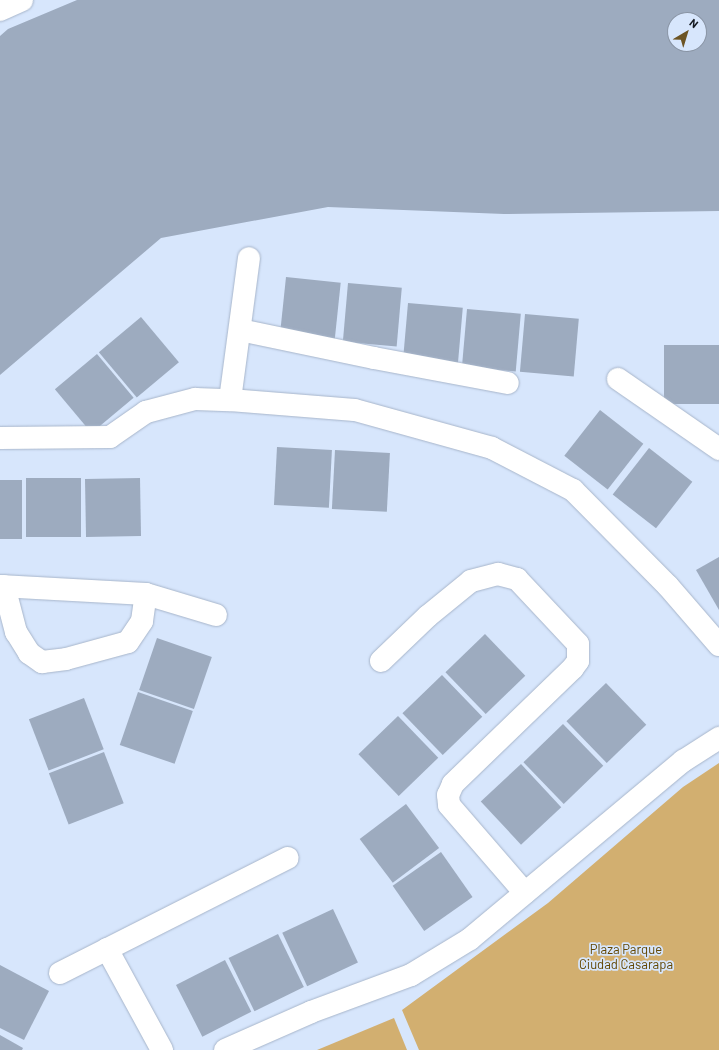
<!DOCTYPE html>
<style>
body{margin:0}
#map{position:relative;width:719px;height:1050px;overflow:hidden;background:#d7e6fc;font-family:Barlow,sans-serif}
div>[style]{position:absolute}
.green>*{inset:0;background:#d2af70}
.building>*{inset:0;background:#9dabbf;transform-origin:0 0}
.roads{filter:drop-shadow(0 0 1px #a7b5ca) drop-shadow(0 0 1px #a7b5ca)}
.minor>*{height:22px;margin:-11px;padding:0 11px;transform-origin:11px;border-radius:11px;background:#fff}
span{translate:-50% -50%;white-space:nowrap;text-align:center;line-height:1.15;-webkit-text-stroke:3.5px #d7e6fc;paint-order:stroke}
.park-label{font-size:13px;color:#624601}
.north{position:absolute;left:667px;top:12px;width:40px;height:40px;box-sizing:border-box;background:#d7e6fc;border:1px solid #8994a4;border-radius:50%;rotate:38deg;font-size:11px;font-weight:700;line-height:16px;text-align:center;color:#13181f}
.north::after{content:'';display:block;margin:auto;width:14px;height:18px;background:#6c5424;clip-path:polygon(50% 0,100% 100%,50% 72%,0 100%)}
</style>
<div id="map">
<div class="green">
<div style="clip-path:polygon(719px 763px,719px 1050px,419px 1050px,402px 1010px,548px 903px,683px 787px)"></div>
<div style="clip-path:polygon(394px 1018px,407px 1050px,317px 1050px)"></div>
</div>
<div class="building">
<div style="clip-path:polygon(evenodd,77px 0,719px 0,719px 211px,504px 214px,328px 207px,161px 238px,0 375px,0 36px,8px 29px,77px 0,675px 20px,699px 20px,699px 44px,675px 44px,675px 20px)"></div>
<div style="left:286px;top:277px;width:55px;height:59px;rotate:6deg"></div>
<div style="left:348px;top:283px;width:54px;height:59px;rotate:5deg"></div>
<div style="left:408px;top:303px;width:55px;height:59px;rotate:5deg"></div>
<div style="left:467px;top:309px;width:54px;height:58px;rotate:5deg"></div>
<div style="left:525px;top:314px;width:54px;height:58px;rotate:5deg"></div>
<div style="left:141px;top:317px;width:59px;height:55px;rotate:50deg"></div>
<div style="left:719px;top:345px;width:59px;height:55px;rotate:90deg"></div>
<div style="left:97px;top:354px;width:57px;height:55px;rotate:50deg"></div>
<div style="left:600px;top:410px;width:55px;height:58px;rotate:38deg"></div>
<div style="left:277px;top:447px;width:55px;height:58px;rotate:3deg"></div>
<div style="left:649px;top:448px;width:55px;height:59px;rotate:38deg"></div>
<div style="left:335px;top:450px;width:55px;height:59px;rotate:3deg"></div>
<div style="left:81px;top:478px;width:59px;height:55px;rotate:90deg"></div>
<div style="left:140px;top:478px;width:58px;height:55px;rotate:89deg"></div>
<div style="left:0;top:480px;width:22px;height:59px"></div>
<div style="clip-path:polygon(719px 557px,719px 610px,696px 570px)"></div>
<div style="left:485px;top:634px;width:58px;height:55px;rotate:46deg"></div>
<div style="left:157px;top:638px;width:58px;height:55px;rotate:19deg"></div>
<div style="left:442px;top:675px;width:58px;height:55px;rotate:46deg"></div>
<div style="left:606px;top:683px;width:58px;height:55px;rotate:46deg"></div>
<div style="left:138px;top:692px;width:58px;height:56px;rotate:19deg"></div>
<div style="left:84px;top:698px;width:55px;height:59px;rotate:69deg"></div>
<div style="left:398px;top:716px;width:58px;height:55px;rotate:46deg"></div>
<div style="left:563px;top:724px;width:58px;height:55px;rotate:46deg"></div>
<div style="left:104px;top:752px;width:55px;height:59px;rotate:69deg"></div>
<div style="left:521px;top:764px;width:59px;height:55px;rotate:47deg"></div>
<div style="left:406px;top:804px;width:55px;height:58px;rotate:53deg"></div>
<div style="left:441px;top:852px;width:55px;height:59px;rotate:55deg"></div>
<div style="left:333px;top:909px;width:59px;height:56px;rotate:65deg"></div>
<div style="left:278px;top:934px;width:59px;height:55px;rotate:64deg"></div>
<div style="left:225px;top:960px;width:58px;height:55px;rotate:63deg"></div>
<div style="clip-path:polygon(0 965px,49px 991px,24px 1040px,0 1028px)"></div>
<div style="clip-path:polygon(0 1035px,23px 1048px,22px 1050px,0 1050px)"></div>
</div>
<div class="roads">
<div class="minor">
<div style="left:0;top:10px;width:24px;rotate:-24deg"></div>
<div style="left:240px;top:330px;width:137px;rotate:11.8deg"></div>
<div style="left:374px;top:358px;width:136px;rotate:10.6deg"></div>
<div style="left:618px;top:379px;width:123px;rotate:34.7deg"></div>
<div style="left:230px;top:400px;width:143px;rotate:-82.4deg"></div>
<div style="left:0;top:438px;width:110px;rotate:-0.5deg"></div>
<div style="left:110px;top:437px;width:44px;rotate:-34.8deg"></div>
<div style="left:146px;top:412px;width:51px;rotate:-14.9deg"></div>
<div style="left:195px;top:399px;width:35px;rotate:2deg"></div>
<div style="left:230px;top:400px;width:125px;rotate:4.6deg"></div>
<div style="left:355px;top:410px;width:142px;rotate:15.5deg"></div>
<div style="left:492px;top:448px;width:91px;rotate:27.4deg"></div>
<div style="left:573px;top:490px;width:135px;rotate:45.3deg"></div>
<div style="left:668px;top:586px;width:78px;rotate:49.2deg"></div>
<div style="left:0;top:586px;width:146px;rotate:3.1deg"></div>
<div style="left:146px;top:594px;width:73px;rotate:16.7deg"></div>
<div style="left:4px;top:586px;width:48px;rotate:75.4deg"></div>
<div style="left:16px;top:632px;width:25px;rotate:58deg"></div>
<div style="left:29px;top:653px;width:16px;rotate:35deg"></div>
<div style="left:42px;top:662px;width:24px;rotate:-7deg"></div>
<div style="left:66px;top:659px;width:64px;rotate:-15.3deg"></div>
<div style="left:128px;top:642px;width:25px;rotate:-56deg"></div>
<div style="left:142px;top:621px;width:27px;rotate:-82deg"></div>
<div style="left:381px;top:661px;width:65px;rotate:-43.8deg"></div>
<div style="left:428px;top:616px;width:55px;rotate:-39.1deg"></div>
<div style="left:471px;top:581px;width:28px;rotate:-15deg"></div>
<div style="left:498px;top:574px;width:20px;rotate:15deg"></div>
<div style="left:517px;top:579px;width:89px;rotate:46.8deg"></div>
<div style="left:578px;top:644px;width:17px;rotate:90deg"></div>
<div style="left:578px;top:661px;width:9px;rotate:126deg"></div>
<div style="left:573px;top:668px;width:167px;rotate:136deg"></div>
<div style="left:453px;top:784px;width:12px;rotate:114deg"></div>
<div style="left:448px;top:795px;width:10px;rotate:84deg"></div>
<div style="left:449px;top:805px;width:116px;rotate:49.2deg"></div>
<div style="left:107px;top:949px;width:115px;rotate:61.4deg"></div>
<div style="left:60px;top:973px;width:255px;rotate:-26.8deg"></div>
<div style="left:225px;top:1050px;width:94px;rotate:-23.8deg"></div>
<div style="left:311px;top:1012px;width:107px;rotate:-20.3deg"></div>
<div style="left:411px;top:975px;width:69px;rotate:-31.4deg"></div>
<div style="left:470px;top:939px;width:278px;rotate:-39.9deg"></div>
<div style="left:683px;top:761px;width:43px;rotate:-32.6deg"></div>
</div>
</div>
<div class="park-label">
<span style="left:626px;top:957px">Plaza Parque<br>Ciudad Casarapa</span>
</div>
<div class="north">N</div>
</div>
